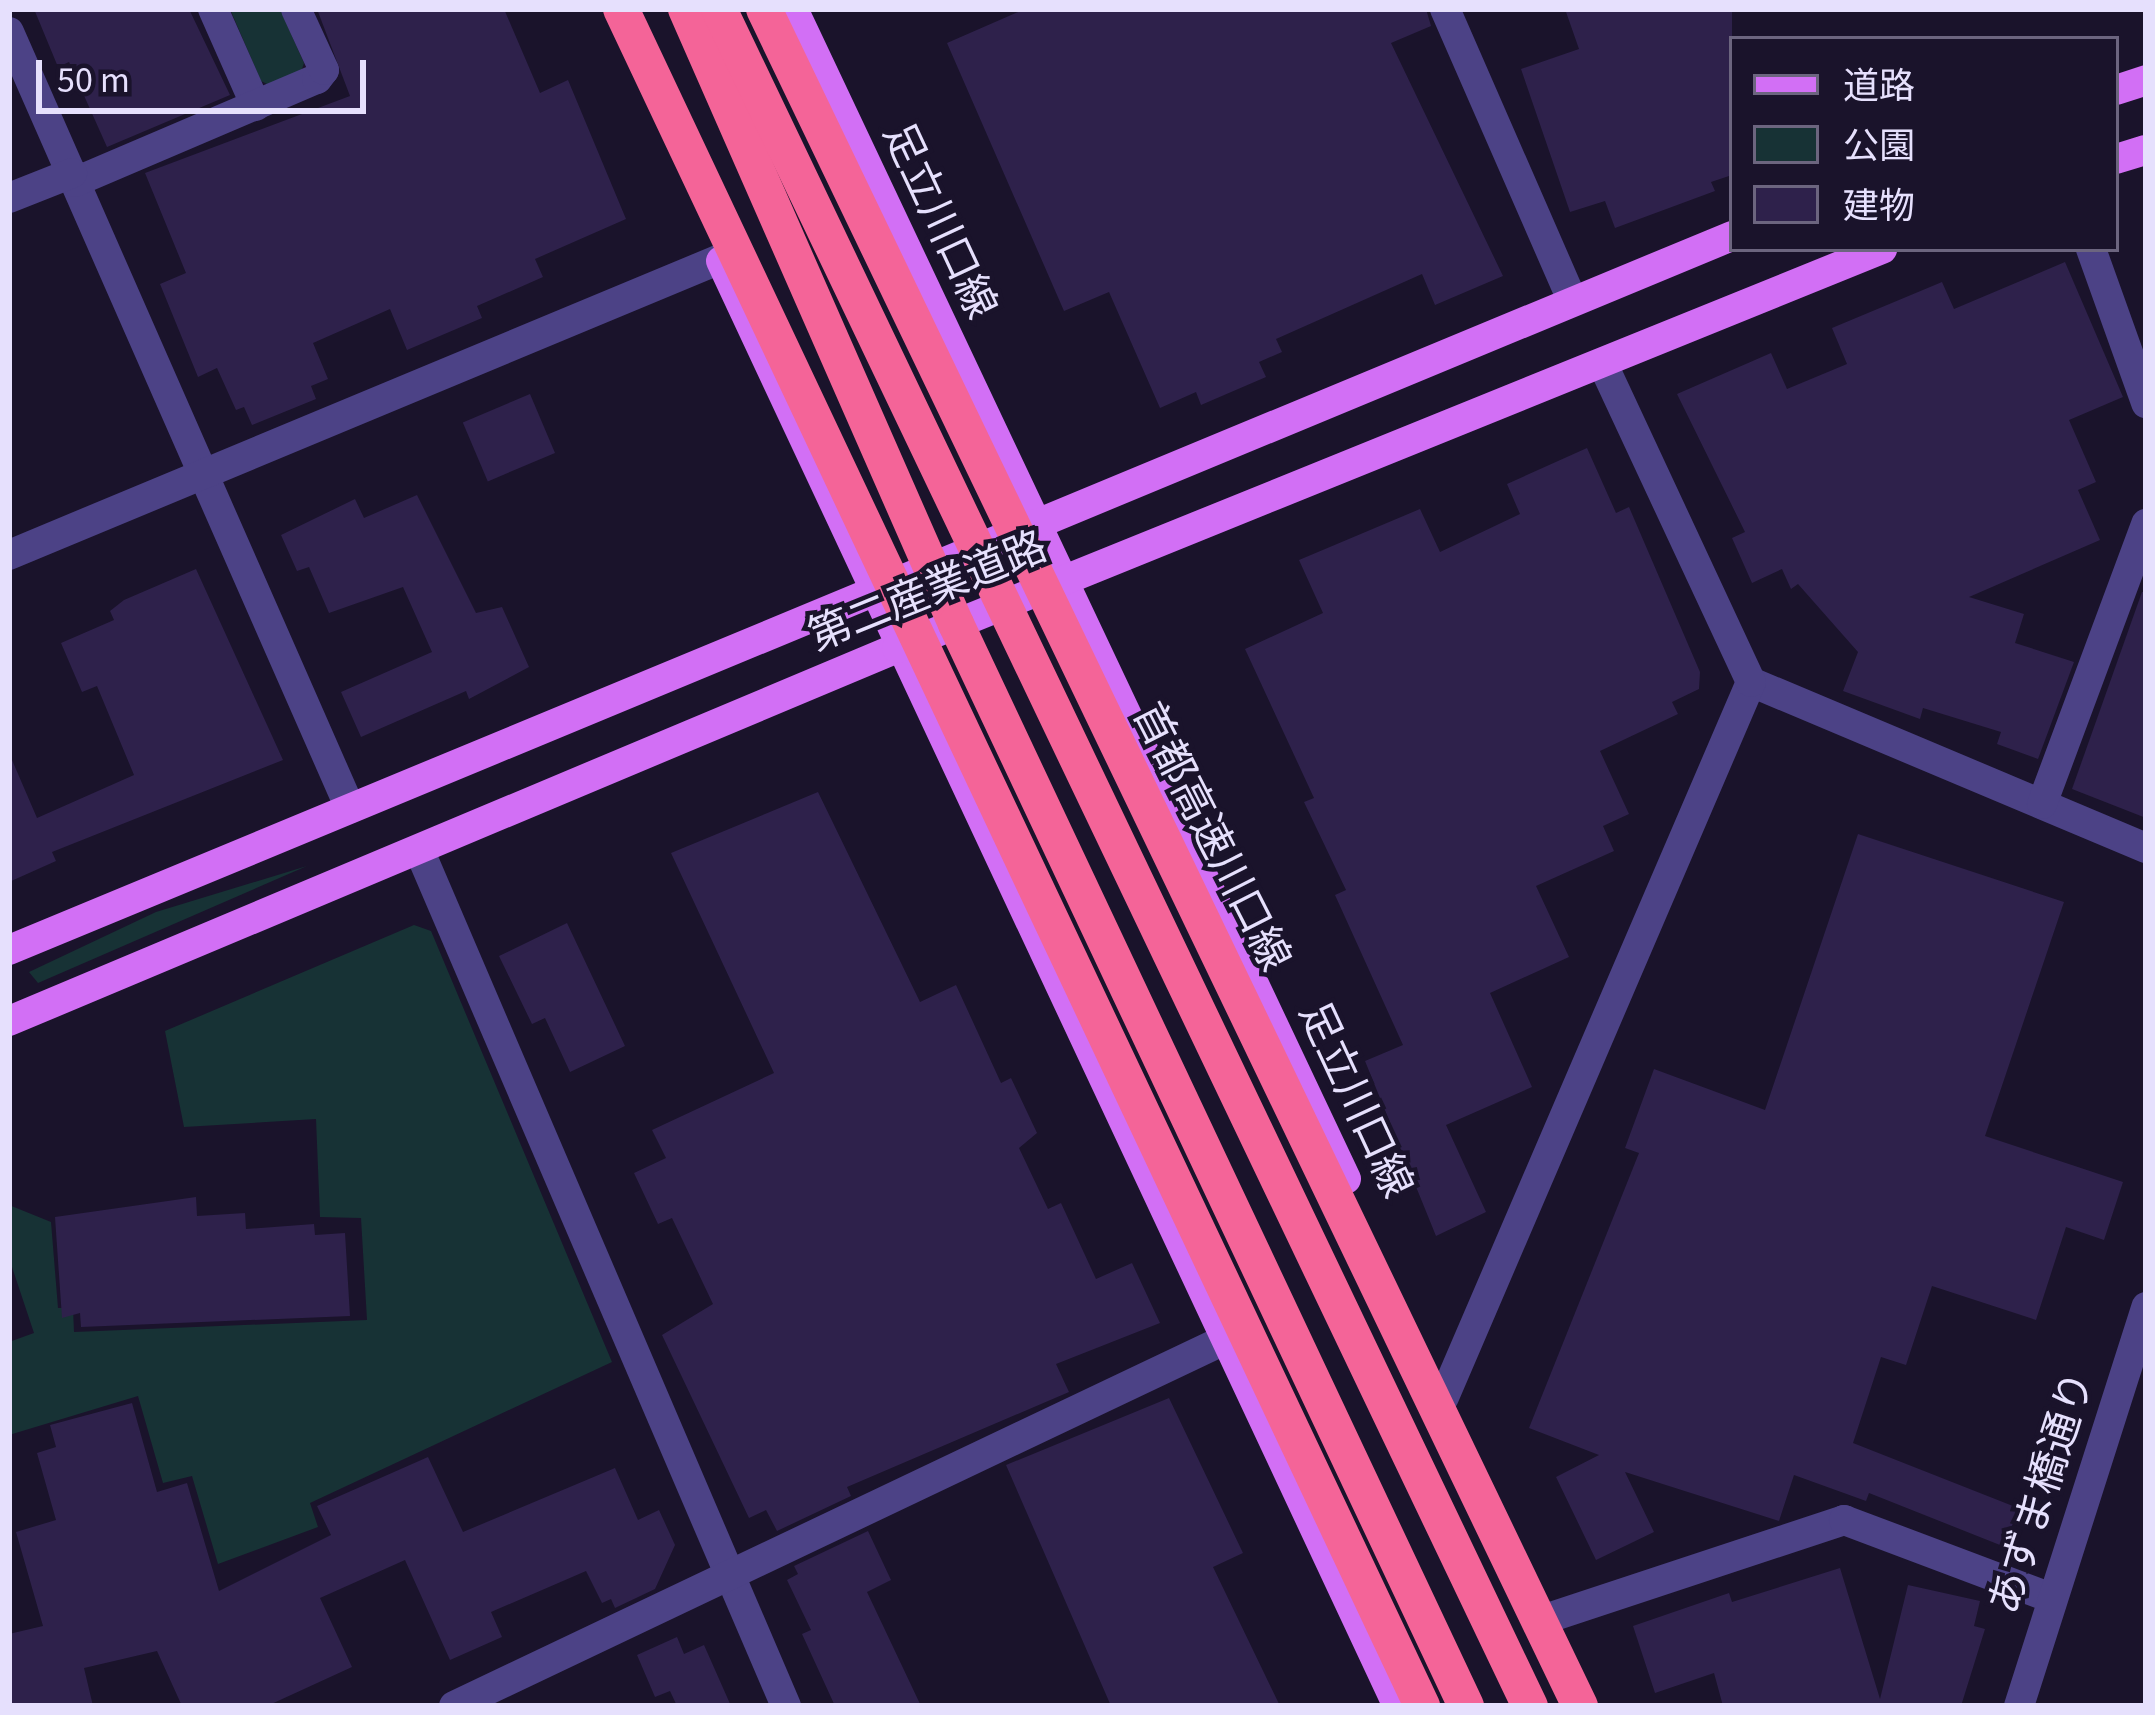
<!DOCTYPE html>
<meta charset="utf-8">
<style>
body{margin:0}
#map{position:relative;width:2155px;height:1715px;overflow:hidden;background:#1a132b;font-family:"Source Sans 3","Noto Sans JP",sans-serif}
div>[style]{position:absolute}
.green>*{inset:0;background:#173235}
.building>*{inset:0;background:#2e214b;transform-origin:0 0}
.minor>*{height:30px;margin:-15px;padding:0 15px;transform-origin:15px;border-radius:15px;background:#4c4286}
.major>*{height:30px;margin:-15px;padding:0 15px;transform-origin:15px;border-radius:15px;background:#d26ff5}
.highway>*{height:36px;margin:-18px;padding:0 18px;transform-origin:18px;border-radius:18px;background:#f46498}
.highway-bridge>*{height:36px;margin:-18px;padding:0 18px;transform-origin:18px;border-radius:18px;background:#f46498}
span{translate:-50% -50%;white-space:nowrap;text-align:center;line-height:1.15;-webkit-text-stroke:9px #1a132b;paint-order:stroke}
.street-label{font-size:42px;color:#e6e0fd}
.frame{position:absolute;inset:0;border:12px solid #e6e0fd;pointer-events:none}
.legend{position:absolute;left:1729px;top:36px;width:390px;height:216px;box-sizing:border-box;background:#1a132b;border:3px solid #6c657f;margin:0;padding:15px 21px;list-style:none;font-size:36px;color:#e6e0fd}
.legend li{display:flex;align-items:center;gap:24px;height:60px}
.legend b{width:60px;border:3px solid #6c657f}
.scale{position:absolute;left:36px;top:60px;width:330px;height:54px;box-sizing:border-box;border:6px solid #e6e0fd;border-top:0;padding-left:15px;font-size:36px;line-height:42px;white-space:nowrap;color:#e6e0fd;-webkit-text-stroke:9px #1a132b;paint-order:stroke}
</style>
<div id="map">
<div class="green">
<div style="clip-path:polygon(230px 9px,280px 9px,304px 63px,300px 75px,273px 87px,261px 81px)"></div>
<div style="clip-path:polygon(307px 866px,38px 983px,29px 972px,156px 912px)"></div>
<div style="clip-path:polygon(414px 925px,431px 931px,612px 1362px,310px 1503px,318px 1527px,218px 1564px,192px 1476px,163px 1483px,138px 1396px,9px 1435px,9px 1342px,34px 1333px,9px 1258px,9px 1205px,51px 1222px,58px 1308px,73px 1308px,74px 1332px,367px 1320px,361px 1218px,320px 1217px,316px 1119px,184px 1127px,165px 1031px)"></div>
</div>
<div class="building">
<div style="clip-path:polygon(34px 9px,189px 9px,230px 95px,107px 147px,69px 62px,58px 67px)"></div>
<div style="clip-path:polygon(317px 9px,504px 9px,540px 93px,568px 80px,626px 219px,535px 259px,543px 277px,477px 306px,482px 318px,407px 350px,390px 309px,313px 343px,328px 379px,311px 386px,316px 399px,252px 425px,244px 407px,236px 410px,217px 368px,198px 377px,160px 284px,186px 273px,145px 173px,350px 96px)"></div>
<div style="clip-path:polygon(1025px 9px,1426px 9px,1431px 26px,1391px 43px,1503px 276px,1435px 305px,1422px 274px,1276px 339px,1282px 352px,1259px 362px,1266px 377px,1201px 405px,1196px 392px,1160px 408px,1109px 292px,1064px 311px,947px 43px)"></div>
<div style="clip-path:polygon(1565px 9px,1732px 9px,1732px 175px,1711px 182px,1715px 191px,1615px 228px,1605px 201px,1570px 212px,1521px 69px,1579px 49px)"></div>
<div style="clip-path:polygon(2065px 262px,2123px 397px,2069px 420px,2096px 482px,2078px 490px,2100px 540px,1969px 597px,2024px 614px,2015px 643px,2074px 662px,2038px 759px,1997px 744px,2001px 732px,1923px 708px,1920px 719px,1843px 691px,1858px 652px,1798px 584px,1791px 589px,1782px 569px,1752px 583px,1732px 538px,1745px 532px,1677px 394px,1771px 353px,1787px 389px,1847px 364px,1832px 328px,1942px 282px,1954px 309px)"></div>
<div style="left:530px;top:394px;width:64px;height:73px;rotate:67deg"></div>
<div style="clip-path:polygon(1587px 448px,1616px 513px,1629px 507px,1700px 672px,1699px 689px,1672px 702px,1678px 714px,1600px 751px,1629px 814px,1603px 826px,1614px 851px,1536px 886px,1569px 957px,1490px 993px,1532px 1087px,1446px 1125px,1486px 1212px,1436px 1236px,1365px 1061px,1403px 1045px,1335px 895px,1346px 890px,1304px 802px,1314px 798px,1245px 649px,1323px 613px,1299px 560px,1420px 509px,1440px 552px,1520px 514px,1507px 484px)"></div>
<div style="clip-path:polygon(417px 495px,476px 613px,502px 607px,529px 667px,469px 699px,466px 691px,361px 737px,341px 692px,432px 652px,403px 587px,329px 613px,309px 567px,297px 571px,281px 535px,355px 499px,364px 518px)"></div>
<div style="clip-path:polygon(196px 569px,283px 760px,52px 852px,56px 861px,9px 882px,9px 753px,37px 818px,134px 775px,97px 686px,82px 692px,61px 643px,114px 620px,110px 611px,124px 600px)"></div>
<div style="clip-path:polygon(2142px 592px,2146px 592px,2146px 818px,2072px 789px)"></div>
<div style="clip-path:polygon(818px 792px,920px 1002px,956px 985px,1001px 1083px,1011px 1078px,1037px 1133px,1019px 1148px,1048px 1209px,1061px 1203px,1096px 1279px,1132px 1263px,1160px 1323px,1056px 1364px,1069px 1392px,847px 1487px,851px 1496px,777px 1531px,766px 1510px,749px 1518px,662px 1335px,713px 1304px,672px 1218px,658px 1224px,634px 1173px,666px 1158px,652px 1130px,774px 1073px,671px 853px)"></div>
<div style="clip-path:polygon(1858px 834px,2064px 902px,1985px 1136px,2123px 1182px,2104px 1240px,2066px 1227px,2036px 1320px,1932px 1286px,1906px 1365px,1881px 1357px,1853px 1443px,2018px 1508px,2005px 1547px,1869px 1493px,1866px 1501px,1794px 1475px,1779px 1521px,1625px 1472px,1654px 1532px,1596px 1560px,1556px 1477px,1599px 1455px,1529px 1428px,1639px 1153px,1625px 1148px,1654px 1069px,1765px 1110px)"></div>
<div style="clip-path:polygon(567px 923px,625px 1046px,570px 1072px,545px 1018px,532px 1024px,499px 956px)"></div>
<div style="clip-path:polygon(196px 1197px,197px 1216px,245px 1213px,246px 1229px,314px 1224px,315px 1235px,345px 1233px,350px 1316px,81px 1327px,80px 1313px,62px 1318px,55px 1217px)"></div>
<div style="clip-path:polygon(1169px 1398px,1243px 1553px,1213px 1567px,1280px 1706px,1111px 1706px,1006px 1465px)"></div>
<div style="clip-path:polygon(132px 1403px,157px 1492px,187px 1483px,219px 1591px,331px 1535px,317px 1506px,428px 1457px,463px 1532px,615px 1468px,638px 1520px,659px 1510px,675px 1545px,655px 1589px,615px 1608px,611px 1599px,602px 1603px,586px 1571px,491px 1612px,502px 1637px,450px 1660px,405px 1560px,320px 1598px,352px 1667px,267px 1706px,182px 1706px,157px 1651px,84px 1668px,93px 1706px,9px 1706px,9px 1634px,43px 1626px,16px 1532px,56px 1520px,37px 1453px,56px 1447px,50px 1425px)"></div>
<div style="clip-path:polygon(868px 1531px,891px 1580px,867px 1592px,921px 1706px,835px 1706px,802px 1634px,811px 1630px,787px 1580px,798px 1574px,794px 1566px)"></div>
<div style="clip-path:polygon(1840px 1568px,1880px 1699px,1908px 1585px,1980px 1601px,1974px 1626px,1985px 1629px,1961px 1706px,1723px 1706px,1714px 1673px,1655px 1693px,1633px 1626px,1729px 1593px,1732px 1602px)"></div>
<div style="clip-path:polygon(677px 1637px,684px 1654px,704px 1645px,731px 1706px,677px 1706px,670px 1691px,655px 1697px,637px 1655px)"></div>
</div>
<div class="minor">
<div style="left:213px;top:9px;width:106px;rotate:66.1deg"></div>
<div style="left:1445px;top:9px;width:318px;rotate:66.4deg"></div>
<div style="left:9px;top:32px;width:848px;rotate:66.28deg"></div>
<div style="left:75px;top:182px;width:263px;rotate:-23.1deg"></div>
<div style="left:317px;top:79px;width:11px;rotate:-52deg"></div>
<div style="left:324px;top:70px;width:67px;rotate:-114.7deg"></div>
<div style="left:9px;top:198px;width:68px;rotate:-21.6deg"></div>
<div style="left:2091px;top:249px;width:164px;rotate:70.3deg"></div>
<div style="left:9px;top:555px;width:770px;rotate:-22.6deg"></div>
<div style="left:1751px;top:682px;width:428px;rotate:22.8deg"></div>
<div style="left:2042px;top:804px;width:299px;rotate:-69.6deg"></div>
<div style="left:420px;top:852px;width:929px;rotate:66.8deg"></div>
<div style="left:1444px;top:1397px;width:778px;rotate:-66.76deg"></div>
<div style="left:1751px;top:682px;width:351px;rotate:-115deg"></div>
<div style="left:1551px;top:1617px;width:309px;rotate:-18.3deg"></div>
<div style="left:1844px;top:1520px;width:221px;rotate:20.6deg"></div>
<div style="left:454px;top:1706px;width:853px;rotate:-25.42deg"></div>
<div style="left:2019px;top:1706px;width:419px;rotate:-72.3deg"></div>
</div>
<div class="major">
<div style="left:793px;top:9px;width:1294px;rotate:64.7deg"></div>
<div style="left:2116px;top:90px;width:32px;rotate:-18deg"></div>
<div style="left:2116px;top:159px;width:31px;rotate:-17deg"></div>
<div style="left:721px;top:261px;width:1596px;rotate:64.9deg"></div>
<div style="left:9px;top:950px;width:1865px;rotate:-22.51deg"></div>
<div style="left:9px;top:1021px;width:963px;rotate:-22.78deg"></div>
<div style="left:897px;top:648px;width:1063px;rotate:-22.05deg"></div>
</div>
<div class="highway">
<div style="left:686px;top:9px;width:672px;rotate:66.3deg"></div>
<div style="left:956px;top:624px;width:1196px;rotate:64.76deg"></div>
<div style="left:719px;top:9px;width:1881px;rotate:64.46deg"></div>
</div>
<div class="highway-bridge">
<div style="left:621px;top:9px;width:1877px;rotate:64.73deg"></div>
<div style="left:764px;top:9px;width:1883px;rotate:64.32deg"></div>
</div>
<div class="street-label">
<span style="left:939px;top:221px;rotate:65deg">足立川口線</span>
<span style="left:928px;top:592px;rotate:-22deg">第二産業道路</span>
<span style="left:1211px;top:837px;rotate:63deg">首都高速川口線</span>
<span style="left:1355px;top:1100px;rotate:65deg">足立川口線</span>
<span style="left:2042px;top:1493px;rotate:-72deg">あずま橋通り</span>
</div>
<div class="frame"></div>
<ul class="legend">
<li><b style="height:15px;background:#d26ff5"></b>道路</li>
<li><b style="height:33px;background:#173235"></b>公園</li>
<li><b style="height:33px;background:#2e214b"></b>建物</li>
</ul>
<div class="scale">50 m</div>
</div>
